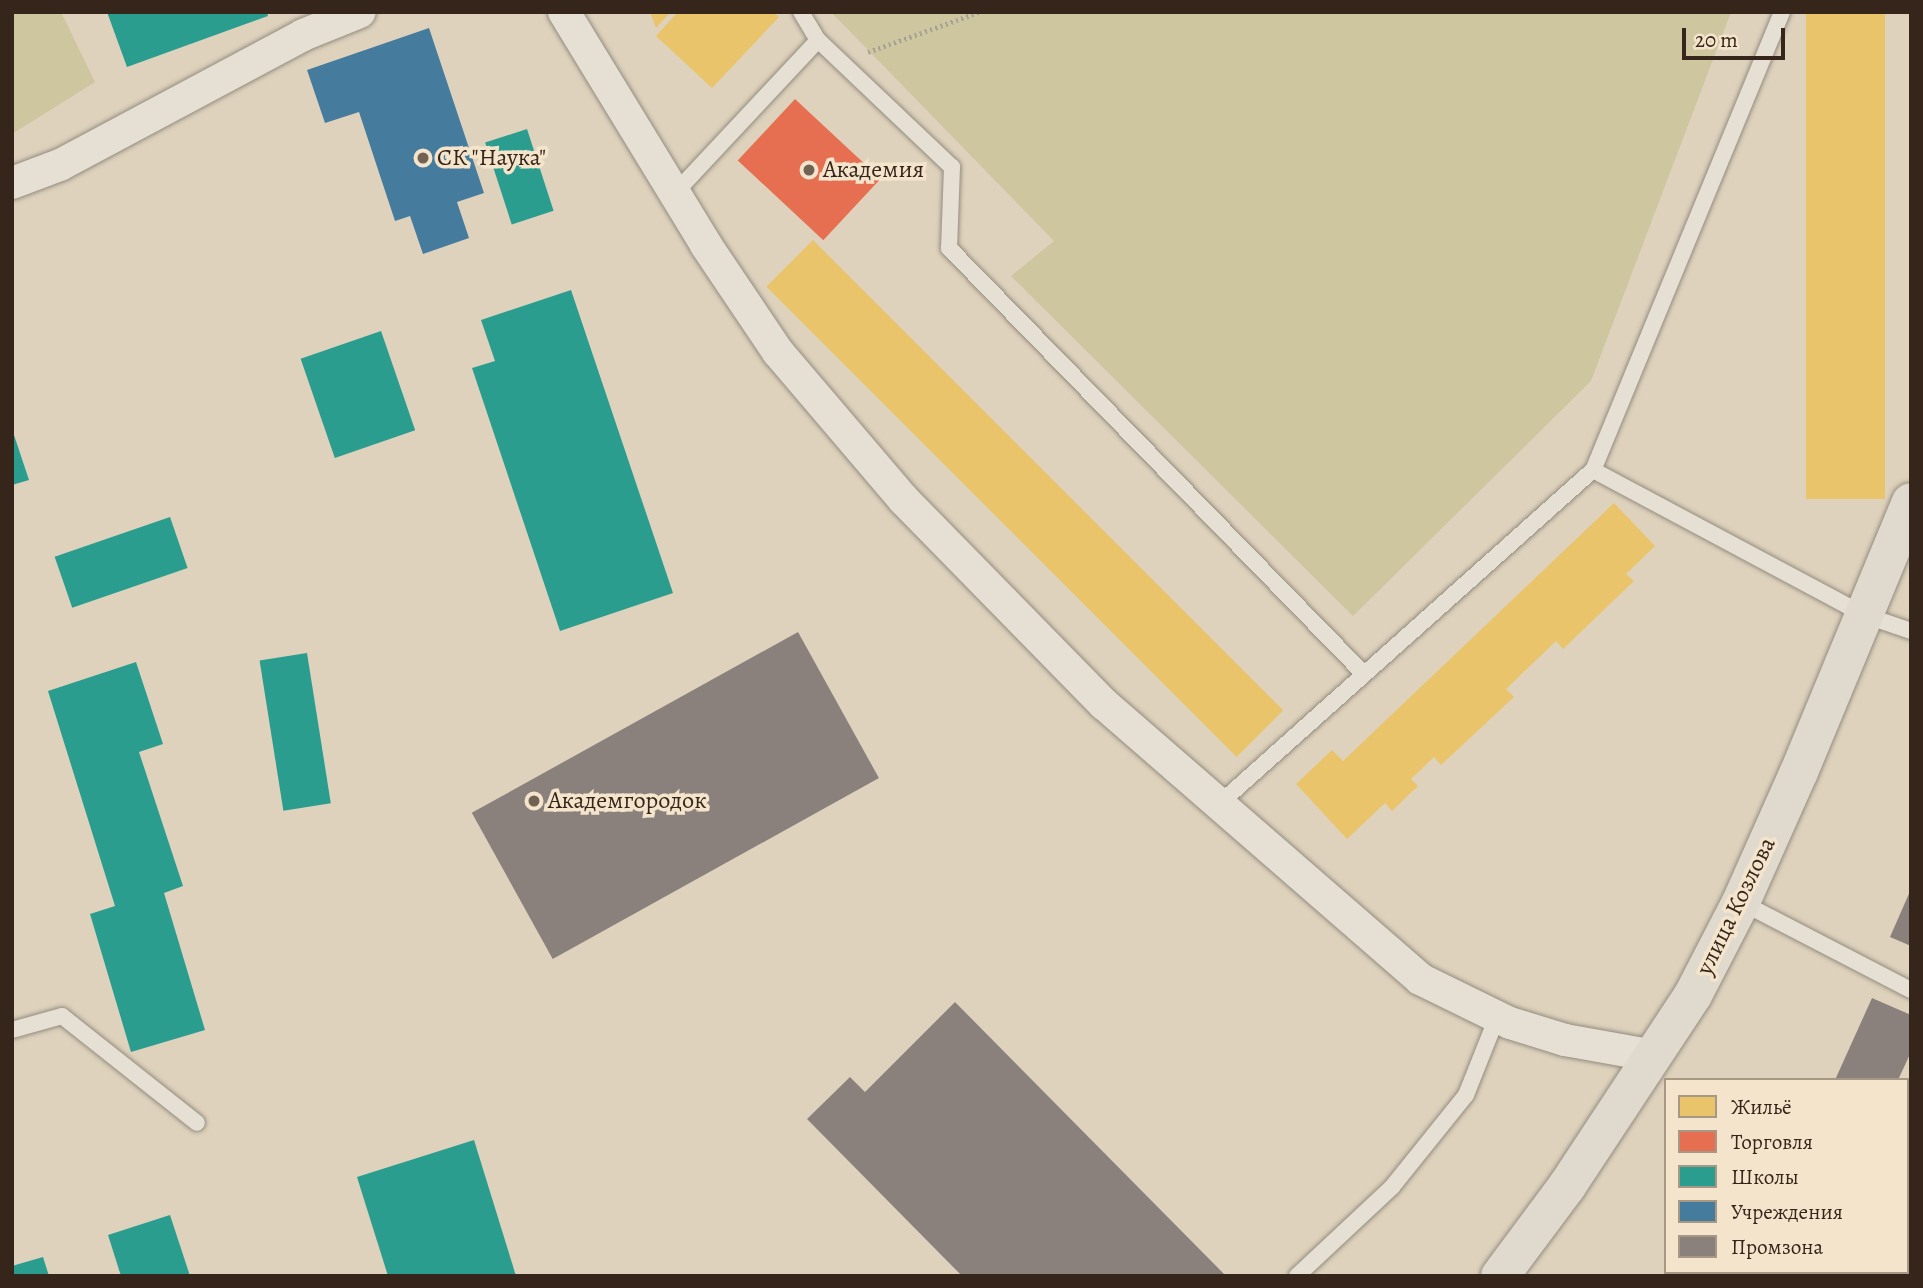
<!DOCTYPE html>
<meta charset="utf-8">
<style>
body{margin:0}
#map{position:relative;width:1923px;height:1288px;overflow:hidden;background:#ded2bd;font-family:Alegreya,serif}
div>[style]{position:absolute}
.green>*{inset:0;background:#cdc69f}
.homes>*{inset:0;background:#e9c46a;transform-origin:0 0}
.shops>*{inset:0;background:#e76f51;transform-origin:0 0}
.schools>*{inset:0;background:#2a9d8f;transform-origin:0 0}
.public>*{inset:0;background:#457b9d}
.industry>*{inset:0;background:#8a817c;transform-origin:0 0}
.path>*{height:4.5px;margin-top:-2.25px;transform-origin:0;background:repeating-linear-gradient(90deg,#a6a097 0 2px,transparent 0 5.5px)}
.roads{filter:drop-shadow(0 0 2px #948c7f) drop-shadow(0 0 2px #948c7f)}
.service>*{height:16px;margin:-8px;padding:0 8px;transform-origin:8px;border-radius:8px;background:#e5dfd4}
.minor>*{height:32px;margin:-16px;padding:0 16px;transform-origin:16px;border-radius:16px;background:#e5dfd4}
.primary>*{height:38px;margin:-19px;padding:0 19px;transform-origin:19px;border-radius:19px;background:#e0d9cd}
.dots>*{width:19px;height:19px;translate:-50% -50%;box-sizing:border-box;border:4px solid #f3e4cb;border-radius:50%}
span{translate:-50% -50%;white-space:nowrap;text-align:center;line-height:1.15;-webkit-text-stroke:7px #f3e4cb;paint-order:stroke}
.poi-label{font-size:24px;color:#36251b}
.left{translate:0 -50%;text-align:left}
.street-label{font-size:24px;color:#36251b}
.frame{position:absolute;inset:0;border:14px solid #36251b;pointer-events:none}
.legend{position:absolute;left:1664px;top:1078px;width:245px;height:196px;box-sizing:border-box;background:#f3e4cb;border:2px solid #a79885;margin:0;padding:9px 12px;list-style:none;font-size:21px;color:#36251b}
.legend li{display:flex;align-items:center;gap:14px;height:35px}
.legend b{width:35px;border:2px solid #a79885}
.scale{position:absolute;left:1682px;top:28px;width:103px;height:32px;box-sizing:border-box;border:4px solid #36251b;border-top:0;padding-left:9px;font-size:21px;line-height:24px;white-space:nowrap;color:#36251b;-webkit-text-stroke:5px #f3e4cb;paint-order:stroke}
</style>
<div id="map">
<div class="green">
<div style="clip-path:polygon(12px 12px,61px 12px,95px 82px,12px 134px)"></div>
<div style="clip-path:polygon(831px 12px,1731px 12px,1591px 381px,1353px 616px,1011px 276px,1054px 241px)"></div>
</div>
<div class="homes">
<div style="clip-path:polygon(650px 12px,671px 12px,656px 28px)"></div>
<div style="clip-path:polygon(678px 12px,773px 12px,779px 17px,712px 88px,656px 36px)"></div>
<div style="left:1806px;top:12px;width:79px;height:487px"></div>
<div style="left:813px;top:240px;width:665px;height:66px;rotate:45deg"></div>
<div style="clip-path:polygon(1614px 503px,1655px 546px,1626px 574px,1634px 581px,1563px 649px,1556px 641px,1506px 689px,1514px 697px,1441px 765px,1434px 757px,1411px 779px,1418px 786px,1392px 811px,1385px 803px,1347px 839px,1296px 784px,1332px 750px,1343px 761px)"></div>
</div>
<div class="shops">
<div style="left:795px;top:99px;width:117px;height:84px;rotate:43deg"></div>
</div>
<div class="schools">
<div style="clip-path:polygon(107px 12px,267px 12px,268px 16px,127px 67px)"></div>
<div style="left:527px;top:129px;width:86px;height:44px;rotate:72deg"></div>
<div style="clip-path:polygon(571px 290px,673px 593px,560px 631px,472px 368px,495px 361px,481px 320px)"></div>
<div style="left:381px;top:331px;width:105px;height:85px;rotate:71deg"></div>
<div style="clip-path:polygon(12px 429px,29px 480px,12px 485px)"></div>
<div style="left:170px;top:517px;width:54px;height:122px;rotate:71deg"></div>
<div style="left:307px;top:653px;width:152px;height:48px;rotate:81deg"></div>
<div style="clip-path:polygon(136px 662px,163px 744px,139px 752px,183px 886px,164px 893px,205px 1030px,131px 1052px,90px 914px,115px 906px,48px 691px)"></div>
<div style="clip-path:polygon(474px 1140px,516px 1276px,388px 1276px,357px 1177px)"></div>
<div style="clip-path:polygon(170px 1215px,190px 1276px,121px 1276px,108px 1235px)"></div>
<div style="clip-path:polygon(43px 1257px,49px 1276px,12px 1276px,12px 1266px)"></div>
</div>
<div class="public">
<div style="clip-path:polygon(429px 28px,484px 193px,457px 202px,469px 238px,423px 254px,410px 216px,395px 221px,359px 112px,325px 123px,307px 70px)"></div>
</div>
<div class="industry">
<div style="left:798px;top:632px;width:167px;height:373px;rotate:61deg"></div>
<div style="clip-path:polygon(1911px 889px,1911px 946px,1890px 937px)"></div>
<div style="clip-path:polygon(1872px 998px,1911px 1015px,1911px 1052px,1898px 1080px,1835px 1080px)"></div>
<div style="clip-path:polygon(955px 1002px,1226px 1276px,962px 1276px,807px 1119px,850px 1077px,865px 1092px)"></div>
<div style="clip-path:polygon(1911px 1163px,1911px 1276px,1859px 1276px,1907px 1272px)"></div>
<div style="clip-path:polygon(1747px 1272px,1811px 1272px,1746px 1276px)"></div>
</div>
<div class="path">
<div style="left:868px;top:52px;width:118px;rotate:-19.8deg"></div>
</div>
<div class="roads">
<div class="service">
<div style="left:801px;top:12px;width:33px;rotate:59deg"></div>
<div style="left:1782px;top:12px;width:495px;rotate:112.4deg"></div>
<div style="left:1593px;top:470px;width:307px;rotate:28.1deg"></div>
<div style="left:1864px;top:615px;width:50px;rotate:18.8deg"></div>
<div style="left:675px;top:193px;width:209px;rotate:-46.9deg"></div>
<div style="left:818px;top:40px;width:185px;rotate:43.5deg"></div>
<div style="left:952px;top:167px;width:81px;rotate:92.1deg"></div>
<div style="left:949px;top:248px;width:593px;rotate:45.75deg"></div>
<div style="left:1219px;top:804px;width:501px;rotate:-41.77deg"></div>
<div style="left:1741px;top:902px;width:191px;rotate:27.4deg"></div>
<div style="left:12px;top:1030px;width:52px;rotate:-15.6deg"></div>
<div style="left:62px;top:1016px;width:172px;rotate:38.4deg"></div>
<div style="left:1907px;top:1123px;width:8px;rotate:-60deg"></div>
<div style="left:1297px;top:1276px;width:130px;rotate:-43.1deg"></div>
<div style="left:1392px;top:1187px;width:118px;rotate:-51.2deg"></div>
<div style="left:1466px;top:1095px;width:84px;rotate:-68.3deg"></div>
<div style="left:1836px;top:1276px;width:4px;rotate:-63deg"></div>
</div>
<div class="minor">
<div style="left:564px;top:12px;width:273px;rotate:58.6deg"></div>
<div style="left:706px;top:245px;width:129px;rotate:56.1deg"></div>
<div style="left:778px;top:352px;width:194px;rotate:49.6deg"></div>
<div style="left:904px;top:500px;width:286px;rotate:45.6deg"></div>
<div style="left:1104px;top:704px;width:419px;rotate:41deg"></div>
<div style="left:1420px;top:979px;width:100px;rotate:26.1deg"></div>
<div style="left:1510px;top:1023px;width:58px;rotate:17.2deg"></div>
<div style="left:1565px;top:1040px;width:91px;rotate:10.1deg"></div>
<div style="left:12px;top:183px;width:51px;rotate:-20.6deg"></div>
<div style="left:60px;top:165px;width:276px;rotate:-28.1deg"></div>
<div style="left:303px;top:35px;width:61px;rotate:-22deg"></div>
</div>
<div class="primary">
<div style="left:1500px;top:1276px;width:112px;rotate:-53.3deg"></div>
<div style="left:1567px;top:1186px;width:229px;rotate:-56.6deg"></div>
<div style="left:1693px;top:995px;width:105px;rotate:-62.7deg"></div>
<div style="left:1741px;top:902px;width:142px;rotate:-66deg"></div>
<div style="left:1799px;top:772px;width:292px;rotate:-67.5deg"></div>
</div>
</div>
<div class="dots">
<div style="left:423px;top:158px;background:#716254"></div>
<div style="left:809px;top:170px;background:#716254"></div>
<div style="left:534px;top:801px;background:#716254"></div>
</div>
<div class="poi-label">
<span class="left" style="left:437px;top:158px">СК "Наука"</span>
<span class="left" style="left:823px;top:170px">Академия</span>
<span class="left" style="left:548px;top:801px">Академгородок</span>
</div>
<div class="street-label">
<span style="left:1736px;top:906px;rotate:-64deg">улица Козлова</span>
</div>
<div class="frame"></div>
<ul class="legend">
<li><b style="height:19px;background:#e9c46a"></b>Жильё</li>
<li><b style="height:19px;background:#e76f51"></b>Торговля</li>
<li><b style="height:19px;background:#2a9d8f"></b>Школы</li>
<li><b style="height:19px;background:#457b9d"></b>Учреждения</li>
<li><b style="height:19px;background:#8a817c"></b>Промзона</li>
</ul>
<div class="scale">20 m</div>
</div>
